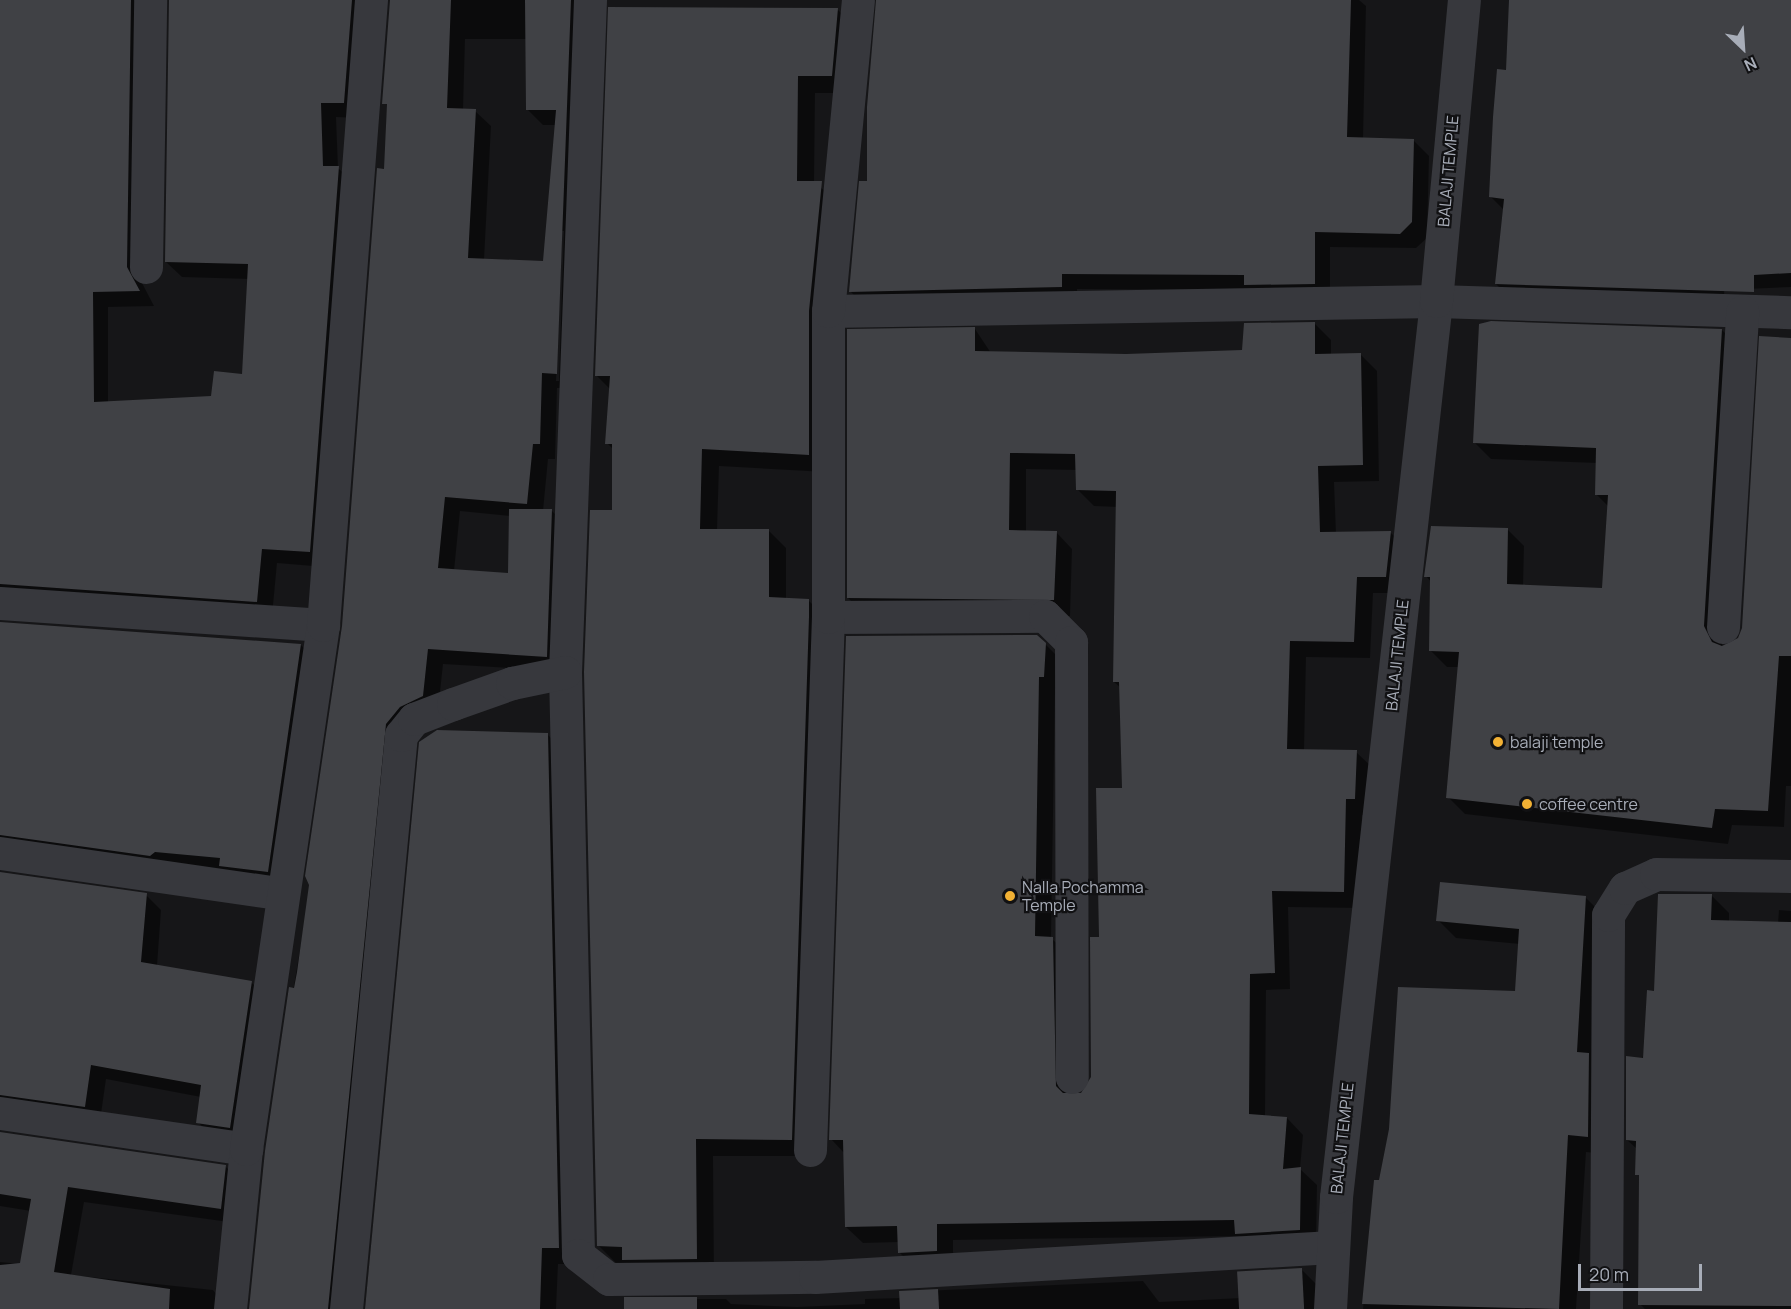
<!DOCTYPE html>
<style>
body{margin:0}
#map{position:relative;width:1791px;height:1309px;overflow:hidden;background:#161618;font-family:Manrope,sans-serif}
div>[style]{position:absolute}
.shadow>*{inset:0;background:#0007}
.building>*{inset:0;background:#404145;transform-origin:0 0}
.minor>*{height:33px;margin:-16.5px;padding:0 16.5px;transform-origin:16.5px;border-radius:16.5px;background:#37383d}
.dots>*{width:16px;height:16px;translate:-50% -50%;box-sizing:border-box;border:3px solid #111113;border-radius:50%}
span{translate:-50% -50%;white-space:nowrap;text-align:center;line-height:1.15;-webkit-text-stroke:4.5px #111113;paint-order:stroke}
.street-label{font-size:16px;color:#a8adb8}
.poi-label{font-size:16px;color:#a8adb8}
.left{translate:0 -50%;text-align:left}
.north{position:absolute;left:1713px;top:18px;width:60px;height:60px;-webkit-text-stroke:4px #111113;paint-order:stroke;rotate:155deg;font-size:16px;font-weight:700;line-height:24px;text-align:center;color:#a8adb8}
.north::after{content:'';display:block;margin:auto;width:21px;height:27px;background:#a8adb8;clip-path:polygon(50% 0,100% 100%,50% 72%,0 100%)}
.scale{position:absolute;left:1578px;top:1264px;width:124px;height:27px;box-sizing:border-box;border:3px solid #a8adb8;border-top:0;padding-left:8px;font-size:18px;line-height:21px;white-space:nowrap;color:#a8adb8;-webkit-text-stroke:4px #111113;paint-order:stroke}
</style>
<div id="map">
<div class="shadow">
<div style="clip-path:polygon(0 0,134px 0,147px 13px,142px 283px,154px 306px,108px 307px,108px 403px,212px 397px,243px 375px,249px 279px,182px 277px,166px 262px,170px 0,377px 0,359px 118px,336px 117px,338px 168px,354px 183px,325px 567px,277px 563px,272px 616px,0 612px)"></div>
<div style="clip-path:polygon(evenodd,391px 0,587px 0,572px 388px,557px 388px,555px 459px,548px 459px,543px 511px,552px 511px,567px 526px,562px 671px,443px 664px,438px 711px,415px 722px,346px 1309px,250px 1309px,266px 1151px,311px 885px,343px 627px,385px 170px,391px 0,465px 39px,527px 39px,528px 110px,543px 125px,556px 125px,544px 263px,484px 260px,491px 126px,475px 111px,463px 110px,465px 39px,391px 0,562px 231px,564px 231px,559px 381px,556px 381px,562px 231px,391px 0,460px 511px,510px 516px,510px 575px,454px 571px,460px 511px)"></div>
<div style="clip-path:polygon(877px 0,1359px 0,1366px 6px,1363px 139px,1413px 140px,1429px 156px,1427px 238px,1416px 248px,1330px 247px,1330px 299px,1250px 290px,1077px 289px,1077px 302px,866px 307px,850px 291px,869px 182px)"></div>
<div style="clip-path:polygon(1510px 0,1791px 0,1791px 287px,1724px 290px,1725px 308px,1514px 302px,1496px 284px,1504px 210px,1491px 197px,1508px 72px)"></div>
<div style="clip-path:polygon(838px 10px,855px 27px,849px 93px,815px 93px,814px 183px,838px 200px,826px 472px,719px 466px,717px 530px,768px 530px,786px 548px,786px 600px,809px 601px,826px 618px,808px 1156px,713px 1156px,714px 1276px,616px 1263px,598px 1245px,614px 450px,607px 443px,610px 389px,596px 375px)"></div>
<div style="clip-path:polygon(1314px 323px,1331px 340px,1331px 355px,1361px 355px,1377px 371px,1379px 481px,1334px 482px,1336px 533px,1391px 533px,1407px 549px,1402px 593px,1373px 593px,1370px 658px,1306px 657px,1304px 751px,1356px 752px,1373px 768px,1371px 815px,1362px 815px,1360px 908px,1288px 907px,1290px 989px,1266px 990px,1265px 1117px,1287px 1118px,1303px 1135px,1300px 1169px,1317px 1185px,1316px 1246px,1240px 1236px,953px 1240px,953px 1267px,916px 1269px,900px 1253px,899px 1242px,863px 1243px,846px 1227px,845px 1154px,831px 1139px,1037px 636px,1062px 661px,1055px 693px,1051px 938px,1069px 955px,1069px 1095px,1083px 1094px,1092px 1077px,1101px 939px,1124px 790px,1121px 688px,1114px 682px,1118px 507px,1094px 506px,1078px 490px,1077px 470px,1026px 469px,1026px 532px,1056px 532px,1072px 549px,1070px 616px,865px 614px,848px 598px,975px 329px,991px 353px,1126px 356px,1244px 351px)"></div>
<div style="clip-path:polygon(1722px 330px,1738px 347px,1722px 647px,1739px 639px,1743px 628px,1791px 339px,1791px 786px,1786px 786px,1784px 827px,1732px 825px,1728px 844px,1465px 814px,1448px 797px,1459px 667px,1447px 667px,1430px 650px,1431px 582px,1426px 576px,1507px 529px,1524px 546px,1523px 587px,1604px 590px,1609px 507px,1596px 494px,1597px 463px,1491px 459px,1475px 443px)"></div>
<div style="clip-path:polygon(0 623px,301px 645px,316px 661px,283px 886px,0 858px)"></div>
<div style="clip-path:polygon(547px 734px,564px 751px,575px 1264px,558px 1264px,556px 1309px,365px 1309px,421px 743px)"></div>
<div style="clip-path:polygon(0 873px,146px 895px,161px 910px,157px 966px,251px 982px,267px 998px,245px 1142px,213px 1138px,198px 1122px,201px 1097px,106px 1079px,100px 1121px,0 1118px)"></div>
<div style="clip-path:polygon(1711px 895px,1729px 913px,1729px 922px,1778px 923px,1779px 910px,1791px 911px,1791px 1309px,1645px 1309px,1640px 1304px,1641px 1179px,1637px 1149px,1627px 1140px,1655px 992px)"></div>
<div style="clip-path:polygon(1585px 897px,1603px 915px,1605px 1154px,1586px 1152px,1576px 1309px,1363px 1309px,1375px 1181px,1381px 1182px,1516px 993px,1520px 944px,1456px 938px,1438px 920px)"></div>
<div style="clip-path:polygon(0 1133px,225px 1166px,240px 1182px,236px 1223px,84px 1202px,71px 1275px,213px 1290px,228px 1309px,0 1309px,0 1262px,21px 1264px,31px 1211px,0 1206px)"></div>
<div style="clip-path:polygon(1301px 1269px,1318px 1286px,1319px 1309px,626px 1309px,625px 1299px,726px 1299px,731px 1304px,797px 1307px,865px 1304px,865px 1299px,901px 1298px,900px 1292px,1143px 1281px,1159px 1302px,1241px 1298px)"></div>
</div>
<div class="building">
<div style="clip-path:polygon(0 0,131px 0,127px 267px,140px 291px,93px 292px,94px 402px,211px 396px,214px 371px,242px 374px,248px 264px,165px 262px,169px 0,352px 0,344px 103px,321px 103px,323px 166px,339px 166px,310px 552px,262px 549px,257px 602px,0 584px)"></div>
<div style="clip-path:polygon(390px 0,451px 0,447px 108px,476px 109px,468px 258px,543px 261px,556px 110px,526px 110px,525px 0,571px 0,557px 374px,542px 373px,540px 444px,533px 444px,527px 504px,445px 497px,438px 568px,508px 573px,509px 509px,552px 509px,547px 657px,428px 649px,423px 696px,400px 707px,386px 724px,328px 1309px,249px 1309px,265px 1151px,289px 987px,294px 988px,297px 972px,309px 885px,305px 876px,342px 626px,377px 168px,384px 169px,387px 104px,382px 104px)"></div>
<div style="clip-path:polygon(876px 0,1351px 0,1347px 137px,1414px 139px,1412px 222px,1400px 234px,1315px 232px,1315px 284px,1244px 285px,1244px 275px,1062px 274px,1062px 287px,849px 292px,859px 181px,867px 181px,867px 107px)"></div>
<div style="clip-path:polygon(1509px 0,1791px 0,1791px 273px,1754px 275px,1754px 292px,1495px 284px,1504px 199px,1489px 197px,1493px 117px,1497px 69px,1506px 70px)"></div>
<div style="clip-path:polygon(608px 7px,838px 8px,832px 76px,798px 76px,797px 181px,822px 181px,809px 311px,809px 455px,702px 449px,700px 529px,769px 529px,769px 597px,809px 599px,809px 617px,792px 1140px,696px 1139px,697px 1259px,622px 1260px,622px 1247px,597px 1246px,584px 672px,590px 510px,612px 510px,612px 444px,605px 444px,610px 376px,595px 376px)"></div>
<div style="clip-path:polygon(1491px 321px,1722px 329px,1704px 626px,1712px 642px,1722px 646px,1738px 638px,1742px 628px,1759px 336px,1791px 338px,1791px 656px,1779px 656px,1768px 811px,1715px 809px,1712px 828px,1446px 798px,1459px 652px,1429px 651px,1430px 577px,1424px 577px,1431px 526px,1508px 528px,1507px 584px,1602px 588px,1608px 495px,1595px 495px,1596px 448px,1473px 443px,1479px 324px)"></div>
<div style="clip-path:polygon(1315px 322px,1315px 354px,1361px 353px,1363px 465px,1318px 466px,1320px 532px,1391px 531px,1386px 577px,1357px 577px,1354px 642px,1290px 641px,1287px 749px,1357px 750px,1355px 799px,1346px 799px,1344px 892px,1272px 891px,1275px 973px,1250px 974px,1249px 1114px,1287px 1117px,1283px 1169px,1301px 1167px,1300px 1230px,1235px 1234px,1234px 1220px,937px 1224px,937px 1251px,898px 1253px,897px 1226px,845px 1227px,843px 1140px,829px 1140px,846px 636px,1037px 635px,1046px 643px,1044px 677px,1039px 677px,1035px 936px,1053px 937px,1056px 1086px,1063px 1093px,1081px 1093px,1091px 1077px,1090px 937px,1099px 937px,1096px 788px,1122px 788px,1119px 682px,1113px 682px,1116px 491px,1076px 490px,1075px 454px,1010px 453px,1009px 530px,1057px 531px,1054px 600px,847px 598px,847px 329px,975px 327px,975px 351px,1126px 354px,1242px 350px,1244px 323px)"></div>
<div style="clip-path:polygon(0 622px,301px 644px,268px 872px,219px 866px,220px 858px,155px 852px,150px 856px,0 835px)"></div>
<div style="clip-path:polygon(437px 730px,548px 733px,559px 1248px,542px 1248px,540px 1309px,365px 1309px,419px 742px)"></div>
<div style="clip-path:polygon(0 872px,147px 893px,141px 962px,252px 981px,230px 1128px,196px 1123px,201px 1085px,91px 1065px,85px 1107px,0 1095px)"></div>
<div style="clip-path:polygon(1440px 882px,1586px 896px,1577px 1052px,1589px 1053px,1588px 1137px,1568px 1135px,1559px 1309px,1362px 1304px,1374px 1180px,1379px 1180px,1389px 1129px,1398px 987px,1515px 991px,1519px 929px,1436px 921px)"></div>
<div style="clip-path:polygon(1658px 894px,1712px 894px,1711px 920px,1791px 922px,1791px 1306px,1638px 1305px,1639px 1175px,1635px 1175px,1636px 1141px,1626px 1140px,1626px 1056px,1643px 1058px,1647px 990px,1654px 991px)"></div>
<div style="clip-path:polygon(0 1132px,226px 1165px,221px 1209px,68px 1187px,54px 1272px,170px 1289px,169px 1309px,0 1309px,0 1265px,20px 1263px,31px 1199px,0 1194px)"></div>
<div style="left:1302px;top:1268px;width:41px;height:65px;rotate:87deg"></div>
<div style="left:938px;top:1289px;width:20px;height:39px;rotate:87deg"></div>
<div style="left:697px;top:1297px;width:12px;height:73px;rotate:90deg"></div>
</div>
<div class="minor">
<div style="left:590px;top:0;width:672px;rotate:92.13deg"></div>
<div style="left:565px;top:672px;width:583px;rotate:88.72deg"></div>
<div style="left:578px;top:1255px;width:39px;rotate:38deg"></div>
<div style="left:609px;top:1279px;width:206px;rotate:-0.6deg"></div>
<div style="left:815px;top:1277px;width:518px;rotate:-3.32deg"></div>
<div style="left:146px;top:267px;width:267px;rotate:-89.1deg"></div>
<div style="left:828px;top:311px;width:608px;rotate:-0.94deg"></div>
<div style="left:1436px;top:301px;width:355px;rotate:1.8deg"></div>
<div style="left:0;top:603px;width:324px;rotate:3.9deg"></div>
<div style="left:828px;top:617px;width:217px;rotate:-0.3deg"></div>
<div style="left:1045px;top:616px;width:37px;rotate:45deg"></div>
<div style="left:1071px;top:642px;width:435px;rotate:89.9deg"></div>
<div style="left:1723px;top:627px;width:316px;rotate:-86.5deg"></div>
<div style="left:0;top:853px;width:286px;rotate:8.2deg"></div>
<div style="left:0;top:1113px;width:249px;rotate:8.3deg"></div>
<div style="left:810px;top:1150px;width:533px;rotate:-88.07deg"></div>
<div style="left:828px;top:617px;width:306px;rotate:-90deg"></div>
<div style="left:828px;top:311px;width:312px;rotate:-84.5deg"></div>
<div style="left:230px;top:1309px;width:161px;rotate:-84.3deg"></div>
<div style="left:246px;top:1149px;width:530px;rotate:-81.64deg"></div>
<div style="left:323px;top:625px;width:627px;rotate:-85.61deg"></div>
<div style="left:346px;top:1309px;width:577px;rotate:-84.53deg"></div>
<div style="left:401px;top:735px;width:21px;rotate:-51deg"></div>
<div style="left:414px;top:719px;width:42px;rotate:-21deg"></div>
<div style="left:453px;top:704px;width:63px;rotate:-19.6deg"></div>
<div style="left:512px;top:683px;width:54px;rotate:-11.7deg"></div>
<div style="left:1330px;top:1309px;width:112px;rotate:-86.9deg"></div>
<div style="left:1336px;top:1197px;width:902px;rotate:-83.63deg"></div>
<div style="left:1436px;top:301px;width:302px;rotate:-84.7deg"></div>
<div style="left:1606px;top:1309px;width:394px;rotate:-89.7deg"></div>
<div style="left:1608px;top:915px;width:32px;rotate:-58deg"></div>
<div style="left:1625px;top:888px;width:34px;rotate:-24deg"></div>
<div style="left:1656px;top:874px;width:135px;rotate:0.8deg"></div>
</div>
<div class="dots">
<div style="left:1498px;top:742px;background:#f2b134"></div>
<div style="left:1527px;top:804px;background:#f2b134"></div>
<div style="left:1010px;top:896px;background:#f2b134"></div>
</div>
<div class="street-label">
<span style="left:1448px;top:171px;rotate:-85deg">BALAJI TEMPLE</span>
<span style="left:1397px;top:655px;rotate:-84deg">BALAJI TEMPLE</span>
<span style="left:1342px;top:1138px;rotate:-84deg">BALAJI TEMPLE</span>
</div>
<div class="poi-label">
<span class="left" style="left:1510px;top:742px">balaji temple</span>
<span class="left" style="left:1539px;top:804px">coffee centre</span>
<span class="left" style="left:1022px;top:896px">Nalla Pochamma<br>Temple</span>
</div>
<div class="north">N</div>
<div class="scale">20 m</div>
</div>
